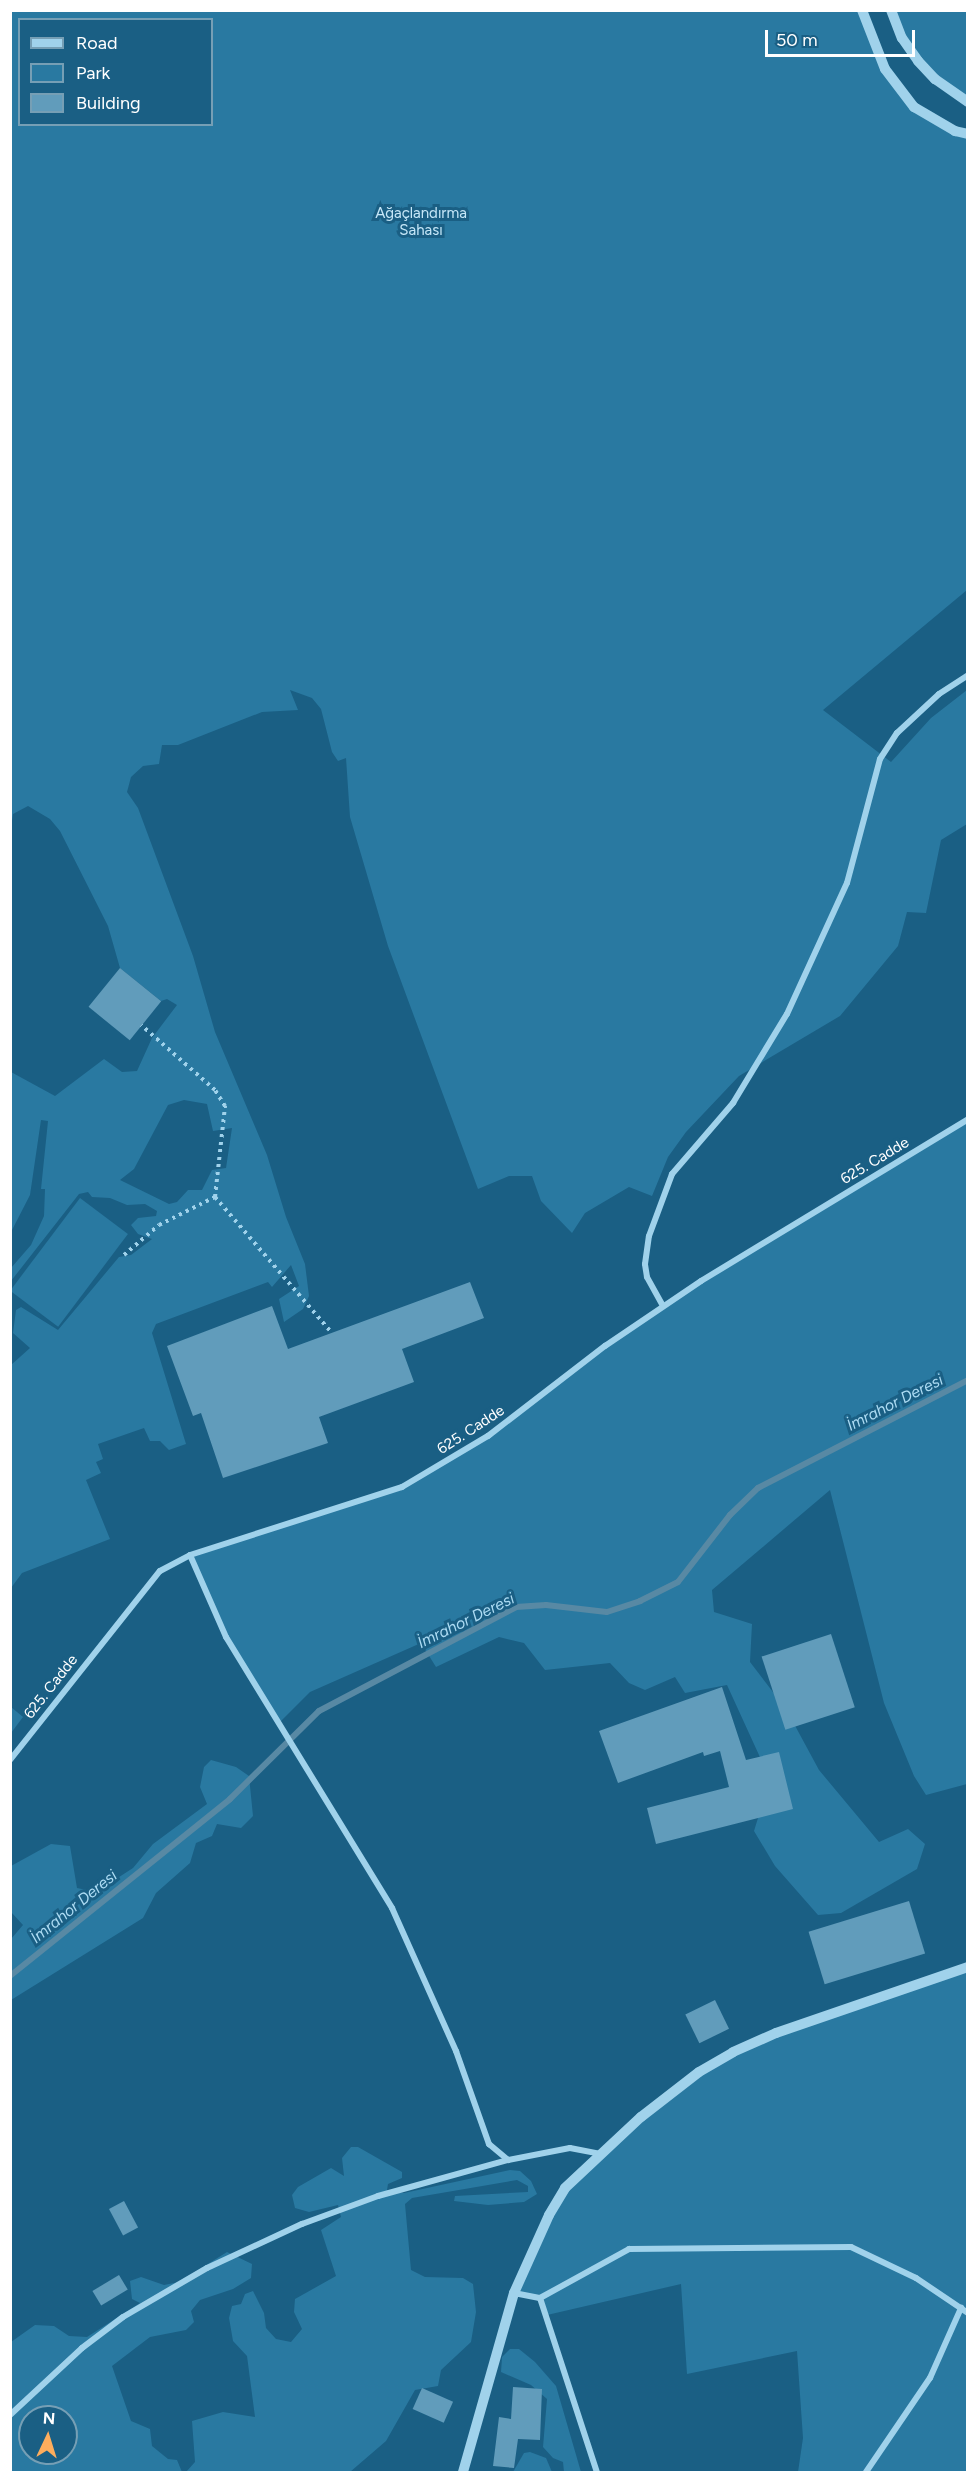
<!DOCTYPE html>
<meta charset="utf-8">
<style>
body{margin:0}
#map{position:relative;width:978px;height:2483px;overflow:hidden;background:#1a5f84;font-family:Figtree,sans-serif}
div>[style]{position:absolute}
.green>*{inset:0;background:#2979a1;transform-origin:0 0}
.stream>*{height:6px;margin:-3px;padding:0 3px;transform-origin:3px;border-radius:3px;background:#5889a4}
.building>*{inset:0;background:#619cbb;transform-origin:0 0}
.path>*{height:4px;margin-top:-2px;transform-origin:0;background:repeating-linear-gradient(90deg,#a0d2eb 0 3px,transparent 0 7.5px)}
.minor>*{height:6px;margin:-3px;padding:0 3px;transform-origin:3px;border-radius:3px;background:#a0d2eb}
.tertiary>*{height:10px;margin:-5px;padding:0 5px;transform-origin:5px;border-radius:5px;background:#a0d2eb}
span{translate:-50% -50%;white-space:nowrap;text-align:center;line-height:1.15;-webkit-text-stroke:6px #1a5f84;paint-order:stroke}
.park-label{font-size:15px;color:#c5e7f8}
.street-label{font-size:15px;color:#fff}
.water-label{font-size:16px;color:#acdbf3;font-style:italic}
.frame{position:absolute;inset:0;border:12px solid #fff;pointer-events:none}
.legend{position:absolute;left:18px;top:18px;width:195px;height:108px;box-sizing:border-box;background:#1a5f84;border:2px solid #769fb5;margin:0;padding:8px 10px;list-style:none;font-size:18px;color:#fff}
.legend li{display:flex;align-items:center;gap:12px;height:30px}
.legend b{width:30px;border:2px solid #769fb5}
.north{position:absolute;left:18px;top:2405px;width:60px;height:60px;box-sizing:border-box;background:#1a5f84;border:2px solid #769fb5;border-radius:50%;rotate:4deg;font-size:16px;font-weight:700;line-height:24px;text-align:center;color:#fff}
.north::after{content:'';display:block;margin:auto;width:21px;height:27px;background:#fdad5d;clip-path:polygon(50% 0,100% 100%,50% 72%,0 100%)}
.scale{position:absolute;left:765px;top:30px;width:150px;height:27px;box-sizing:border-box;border:3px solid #fff;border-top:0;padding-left:8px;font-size:18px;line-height:21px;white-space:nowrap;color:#fff;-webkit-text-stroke:4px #1a5f84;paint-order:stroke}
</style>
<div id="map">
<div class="green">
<div style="clip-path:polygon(evenodd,11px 11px,862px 11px,885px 69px,914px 106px,967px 134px,967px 590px,823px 710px,891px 762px,931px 718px,967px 690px,967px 824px,941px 840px,926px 913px,907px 912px,898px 946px,840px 1016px,739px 1076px,686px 1132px,668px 1157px,652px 1196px,629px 1187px,585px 1213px,572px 1233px,541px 1201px,532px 1176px,509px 1176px,478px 1189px,388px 946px,350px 817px,346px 758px,338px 761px,332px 752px,321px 709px,312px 698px,290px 690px,298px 710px,262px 712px,178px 745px,162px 745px,159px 764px,143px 766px,131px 777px,127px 792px,138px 808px,193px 956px,215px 1032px,267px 1155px,286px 1217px,305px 1264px,309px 1296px,303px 1309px,284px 1322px,279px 1299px,299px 1286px,291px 1265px,272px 1287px,268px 1282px,156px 1324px,152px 1333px,186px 1444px,169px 1450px,160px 1441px,150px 1441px,144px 1428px,98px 1444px,103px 1459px,96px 1462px,101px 1473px,86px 1480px,110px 1539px,22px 1573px,11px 1588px,11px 1365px,30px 1348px,13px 1333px,16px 1310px,21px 1307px,58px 1330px,119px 1257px,131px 1255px,152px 1239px,138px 1234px,131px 1225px,138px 1218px,156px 1216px,157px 1211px,145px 1204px,127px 1205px,110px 1198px,92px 1197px,88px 1192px,79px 1194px,11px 1281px,11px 1268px,31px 1245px,44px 1216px,45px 1189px,41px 1189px,48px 1121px,41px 1120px,30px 1195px,11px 1232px,11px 1072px,55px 1096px,104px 1059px,122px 1072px,137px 1071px,152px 1038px,177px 1005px,167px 999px,161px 1001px,120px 968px,108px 926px,60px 831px,50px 819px,28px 806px,13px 814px,11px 828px,11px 11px,20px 20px,212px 20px,212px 124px,20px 124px,20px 20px,11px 11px,184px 1100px,207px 1104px,213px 1131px,232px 1128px,226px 1168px,212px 1170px,202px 1190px,188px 1190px,177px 1202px,169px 1204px,120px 1180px,134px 1169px,168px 1105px,184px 1100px)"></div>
<div style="clip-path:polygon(891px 11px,967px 11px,967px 102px,918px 61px)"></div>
<div style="clip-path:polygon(967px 1119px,967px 1784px,926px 1795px,914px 1776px,884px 1703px,830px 1490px,712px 1590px,714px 1612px,752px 1624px,750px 1662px,786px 1709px,819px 1770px,879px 1842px,908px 1829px,925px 1844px,917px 1869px,841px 1913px,818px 1915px,775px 1866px,754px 1831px,770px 1779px,727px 1685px,685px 1693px,675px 1677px,645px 1690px,629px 1683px,610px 1663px,545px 1670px,524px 1643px,499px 1637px,436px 1667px,421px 1643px,310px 1692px,280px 1722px,226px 1637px,190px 1555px,402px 1487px,488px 1436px,615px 1339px,701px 1281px)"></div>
<div style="left:80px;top:1198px;width:60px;height:116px;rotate:37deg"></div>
<div style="clip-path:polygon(11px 1707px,23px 1717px,11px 1733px)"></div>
<div style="clip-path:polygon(211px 1760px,236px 1767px,249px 1776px,253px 1816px,241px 1828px,217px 1824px,212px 1836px,196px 1843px,190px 1863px,156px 1893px,143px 1918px,11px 2000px,11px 1939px,23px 1925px,11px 1912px,11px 1866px,51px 1844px,70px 1846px,77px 1888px,96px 1892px,133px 1868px,153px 1844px,207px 1804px,200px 1787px,204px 1767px)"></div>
<div style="clip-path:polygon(967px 1967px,967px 2472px,798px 2472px,803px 2438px,797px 2351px,687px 2374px,681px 2284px,547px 2315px,540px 2298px,514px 2293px,549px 2215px,600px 2154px,733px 2052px)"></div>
<div style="clip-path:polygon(351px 2147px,358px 2147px,402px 2172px,402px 2178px,388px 2184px,387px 2190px,404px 2193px,510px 2170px,520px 2171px,531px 2181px,537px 2194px,524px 2202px,488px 2205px,454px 2201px,455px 2196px,528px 2192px,528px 2186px,517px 2180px,412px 2198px,405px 2204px,411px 2270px,425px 2277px,463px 2278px,473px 2284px,476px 2312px,471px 2342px,441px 2370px,438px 2386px,415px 2390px,386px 2441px,350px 2472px,186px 2472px,195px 2462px,192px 2421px,223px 2412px,255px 2417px,247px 2356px,233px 2341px,229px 2318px,232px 2306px,241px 2304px,245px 2294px,253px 2291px,264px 2313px,266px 2328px,276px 2339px,291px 2342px,302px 2329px,294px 2312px,295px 2299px,336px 2276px,321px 2230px,341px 2217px,338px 2205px,309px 2212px,295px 2208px,292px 2195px,298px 2187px,331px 2168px,344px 2176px,342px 2158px)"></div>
<div style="clip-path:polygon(evenodd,227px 2252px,252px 2264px,251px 2278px,233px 2289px,200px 2300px,191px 2311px,194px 2322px,186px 2330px,150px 2337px,112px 2366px,131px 2421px,150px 2429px,152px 2446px,168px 2459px,177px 2460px,182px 2472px,11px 2472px,11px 2342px,35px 2325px,54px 2326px,69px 2336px,87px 2337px,140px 2303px,132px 2299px,130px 2281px,141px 2277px,164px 2285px,179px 2282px,227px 2252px,30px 2417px,66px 2417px,66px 2453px,30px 2453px,30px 2417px)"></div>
<div style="clip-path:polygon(510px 2349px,519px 2349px,535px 2362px,556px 2386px,581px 2472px,564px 2472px,563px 2462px,553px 2458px,543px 2447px,547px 2399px,531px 2385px,501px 2372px,502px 2357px)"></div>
<div style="clip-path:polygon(530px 2452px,546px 2458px,552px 2472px,513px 2472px,524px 2453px)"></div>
</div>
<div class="stream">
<div style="left:10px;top:1976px;width:282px;rotate:-38.8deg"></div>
<div style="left:230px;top:1799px;width:125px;rotate:-44.7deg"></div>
<div style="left:319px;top:1711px;width:223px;rotate:-27.8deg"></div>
<div style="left:516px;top:1607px;width:30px;rotate:-4deg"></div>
<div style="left:546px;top:1605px;width:61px;rotate:6.5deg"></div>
<div style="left:607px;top:1612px;width:35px;rotate:-18deg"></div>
<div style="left:640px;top:1601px;width:42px;rotate:-26.6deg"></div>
<div style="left:678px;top:1582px;width:85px;rotate:-52.2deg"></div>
<div style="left:730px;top:1515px;width:39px;rotate:-44deg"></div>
<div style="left:758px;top:1488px;width:236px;rotate:-27.2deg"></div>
</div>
<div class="building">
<div style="left:120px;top:968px;width:53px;height:50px;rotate:39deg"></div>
<div style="clip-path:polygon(470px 1282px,484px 1318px,402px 1349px,414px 1382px,319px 1417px,328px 1443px,223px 1478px,201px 1413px,193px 1416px,167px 1346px,272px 1306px,288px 1349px)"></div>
<div style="left:831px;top:1634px;width:77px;height:73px;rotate:72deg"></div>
<div style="clip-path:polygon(722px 1687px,746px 1760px,779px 1752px,793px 1809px,656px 1844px,647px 1808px,729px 1787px,720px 1751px,704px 1756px,703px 1752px,618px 1783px,599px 1731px)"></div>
<div style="left:909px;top:1901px;width:55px;height:105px;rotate:73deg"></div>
<div style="left:715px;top:2000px;width:32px;height:33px;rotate:64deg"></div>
<div style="left:124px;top:2201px;width:30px;height:17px;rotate:62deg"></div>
<div style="left:119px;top:2275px;width:17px;height:31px;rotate:59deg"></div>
<div style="clip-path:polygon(513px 2387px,542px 2389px,540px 2440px,518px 2439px,514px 2468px,493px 2466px,499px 2417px,511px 2419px)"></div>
<div style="left:422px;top:2388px;width:34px;height:23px;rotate:24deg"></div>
</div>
<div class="path">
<div style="left:215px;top:1197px;width:179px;rotate:49.3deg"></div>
<div style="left:124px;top:1255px;width:46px;rotate:-40.6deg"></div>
<div style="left:159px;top:1225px;width:63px;rotate:-26.6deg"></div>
<div style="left:215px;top:1197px;width:92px;rotate:-83.7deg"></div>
<div style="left:225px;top:1106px;width:19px;rotate:-122deg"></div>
<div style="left:215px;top:1090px;width:98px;rotate:-138.7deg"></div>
</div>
<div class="minor">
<div style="left:663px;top:1306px;width:33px;rotate:-119deg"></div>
<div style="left:647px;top:1277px;width:13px;rotate:-99deg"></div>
<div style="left:645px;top:1264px;width:28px;rotate:-82deg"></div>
<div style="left:649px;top:1236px;width:66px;rotate:-69.6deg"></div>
<div style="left:672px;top:1174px;width:94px;rotate:-49.3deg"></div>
<div style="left:733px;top:1103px;width:104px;rotate:-58.8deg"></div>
<div style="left:787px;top:1014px;width:144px;rotate:-65.4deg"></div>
<div style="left:847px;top:883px;width:128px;rotate:-75.1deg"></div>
<div style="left:880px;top:759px;width:31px;rotate:-57deg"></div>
<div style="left:897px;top:733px;width:57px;rotate:-42.9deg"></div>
<div style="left:939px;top:694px;width:35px;rotate:-33deg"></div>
<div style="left:190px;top:1555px;width:90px;rotate:66.3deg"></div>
<div style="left:226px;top:1637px;width:318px;rotate:58.5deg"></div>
<div style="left:392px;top:1908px;width:157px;rotate:65.9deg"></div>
<div style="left:456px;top:2051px;width:99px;rotate:70.5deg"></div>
<div style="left:489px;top:2144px;width:25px;rotate:40deg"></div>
<div style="left:508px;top:2160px;width:63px;rotate:-11deg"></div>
<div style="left:570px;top:2148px;width:31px;rotate:11deg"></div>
<div style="left:10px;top:1760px;width:241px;rotate:-51.6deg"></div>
<div style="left:160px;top:1571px;width:34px;rotate:-28deg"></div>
<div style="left:190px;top:1555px;width:223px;rotate:-17.8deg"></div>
<div style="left:402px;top:1487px;width:100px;rotate:-30.7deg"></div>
<div style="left:488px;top:1436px;width:148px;rotate:-37.6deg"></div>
<div style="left:605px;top:1346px;width:116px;rotate:-34.1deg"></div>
<div style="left:701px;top:1281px;width:312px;rotate:-31.2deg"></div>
<div style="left:514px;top:2293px;width:26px;rotate:11deg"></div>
<div style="left:540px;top:2298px;width:183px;rotate:71.9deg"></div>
<div style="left:540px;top:2298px;width:102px;rotate:-28.8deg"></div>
<div style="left:629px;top:2249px;width:222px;rotate:-0.5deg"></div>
<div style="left:851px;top:2247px;width:72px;rotate:25.5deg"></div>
<div style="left:916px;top:2278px;width:63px;rotate:33.9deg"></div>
<div style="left:10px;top:2415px;width:98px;rotate:-42.9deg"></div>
<div style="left:82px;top:2348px;width:51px;rotate:-37.1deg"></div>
<div style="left:123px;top:2317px;width:97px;rotate:-30.3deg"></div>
<div style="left:207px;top:2268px;width:105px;rotate:-24.9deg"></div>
<div style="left:302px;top:2224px;width:81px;rotate:-20.2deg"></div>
<div style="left:378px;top:2196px;width:135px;rotate:-15.5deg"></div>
<div style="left:866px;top:2472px;width:114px;rotate:-55.8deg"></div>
<div style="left:930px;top:2378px;width:77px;rotate:-66.1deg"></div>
</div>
<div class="tertiary">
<div style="left:862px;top:10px;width:63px;rotate:68.7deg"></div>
<div style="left:885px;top:69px;width:48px;rotate:52.7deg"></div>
<div style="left:914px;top:107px;width:48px;rotate:30.3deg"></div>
<div style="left:955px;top:131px;width:13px;rotate:13deg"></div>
<div style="left:891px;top:10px;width:30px;rotate:69deg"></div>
<div style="left:902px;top:38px;width:28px;rotate:55deg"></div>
<div style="left:918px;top:61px;width:25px;rotate:47deg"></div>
<div style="left:935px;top:79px;width:40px;rotate:34.9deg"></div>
<div style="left:463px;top:2472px;width:186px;rotate:-74.1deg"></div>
<div style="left:514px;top:2293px;width:85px;rotate:-65.8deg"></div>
<div style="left:549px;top:2215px;width:31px;rotate:-59deg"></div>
<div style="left:565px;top:2188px;width:104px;rotate:-43.1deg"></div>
<div style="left:641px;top:2117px;width:73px;rotate:-37.8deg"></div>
<div style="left:699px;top:2072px;width:39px;rotate:-30deg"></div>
<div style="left:733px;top:2052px;width:47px;rotate:-23.8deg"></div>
<div style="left:776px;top:2033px;width:203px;rotate:-19deg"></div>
</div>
<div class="park-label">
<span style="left:421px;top:222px">Ağaçlandırma<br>Sahası</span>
</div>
<div class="street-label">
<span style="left:875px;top:1161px;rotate:-31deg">625. Cadde</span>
<span style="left:471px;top:1430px;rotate:-33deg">625. Cadde</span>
<span style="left:51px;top:1687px;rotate:-52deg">625. Cadde</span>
</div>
<div class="water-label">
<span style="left:895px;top:1403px;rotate:-27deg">İmrahor Deresi</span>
<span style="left:466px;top:1621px;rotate:-26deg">İmrahor Deresi</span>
<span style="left:74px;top:1907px;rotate:-39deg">İmrahor Deresi</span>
</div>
<div class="frame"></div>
<ul class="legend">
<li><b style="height:8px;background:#a0d2eb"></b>Road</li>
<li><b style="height:16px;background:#2979a1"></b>Park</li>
<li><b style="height:16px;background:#619cbb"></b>Building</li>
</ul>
<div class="north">N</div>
<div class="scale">50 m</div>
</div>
